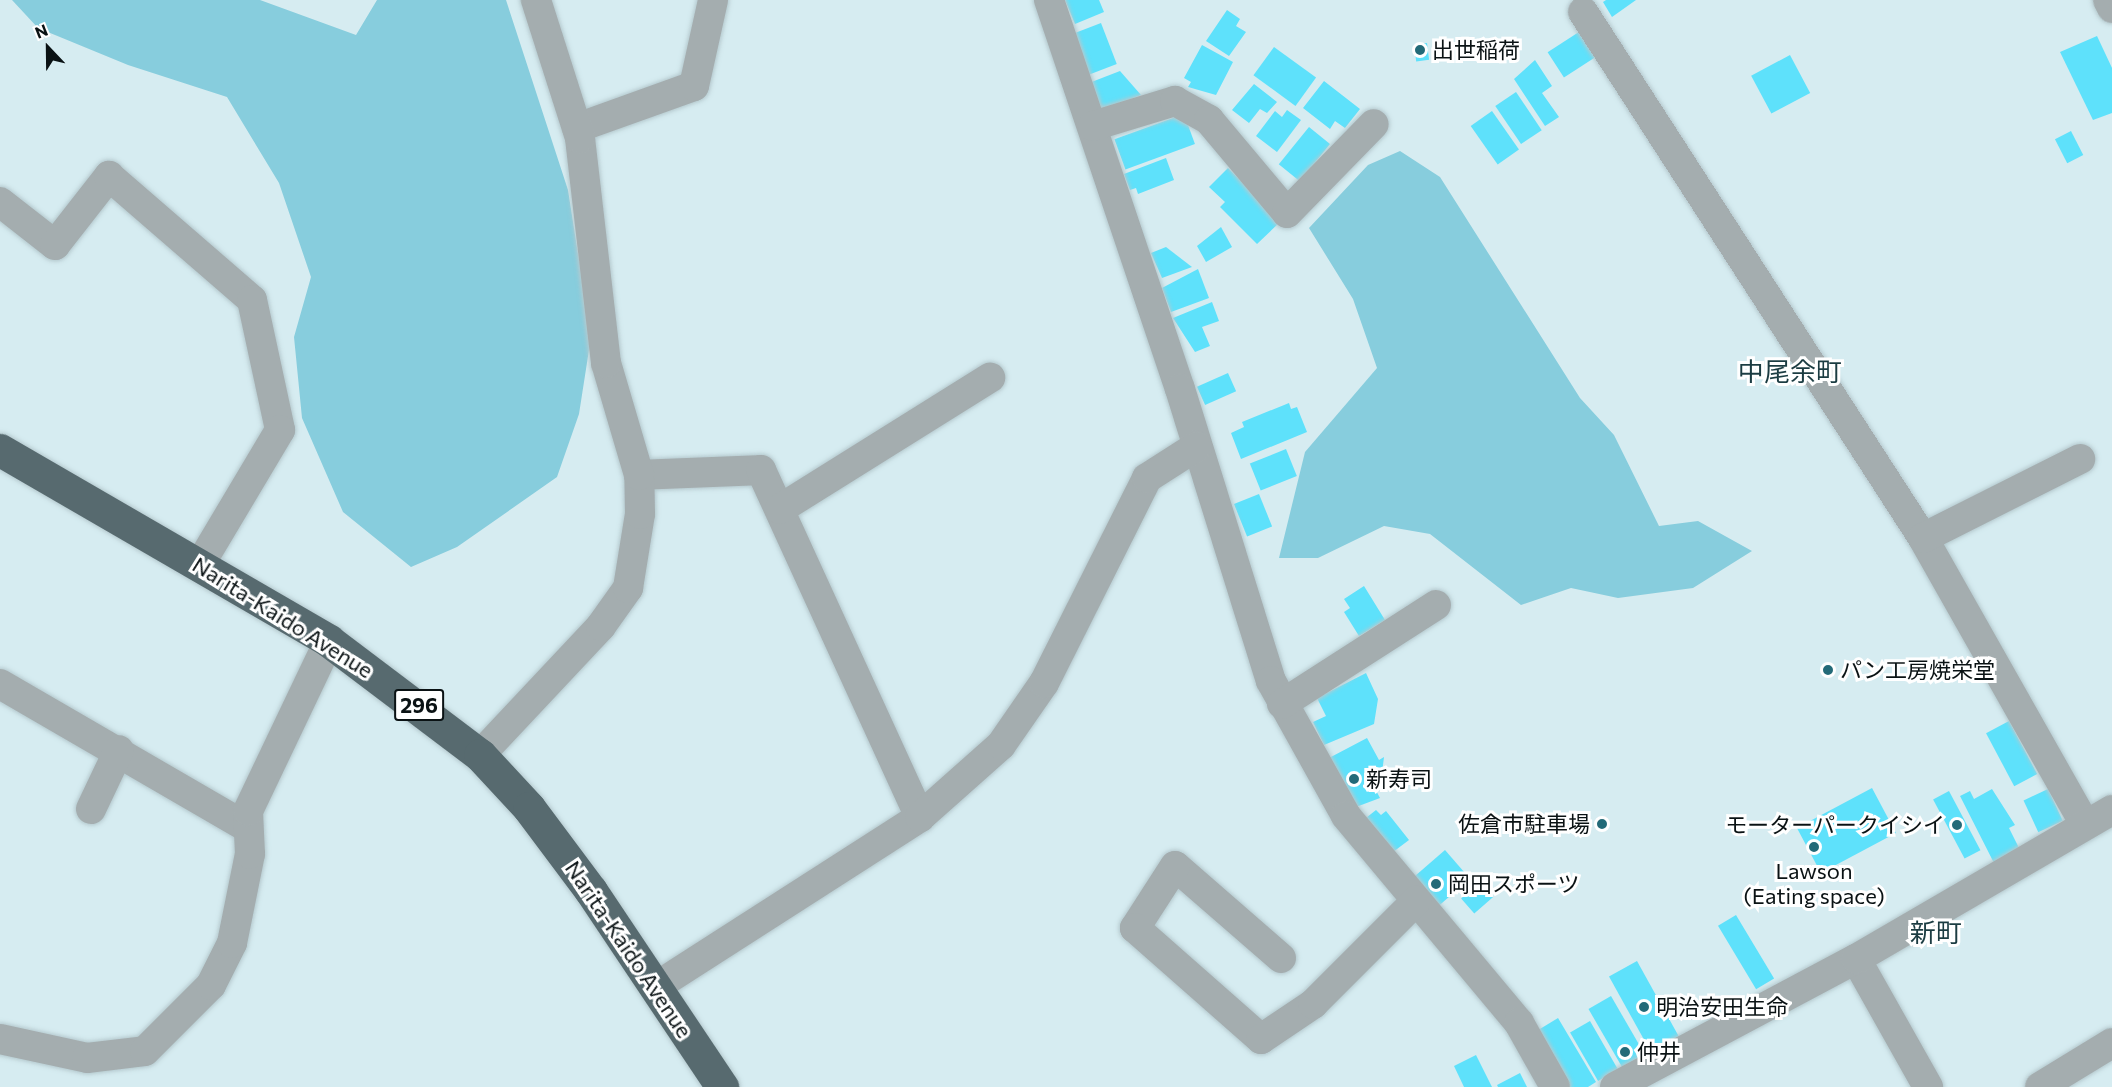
<!DOCTYPE html>
<meta charset="utf-8">
<style>
body{margin:0}
#map{position:relative;width:2112px;height:1087px;overflow:hidden;background:#d6ecf1;font-family:Commissioner,"Noto Sans JP",sans-serif}
div>[style]{position:absolute}
.green>*{inset:0;background:#87cddd}
.building>*{inset:0;background:#5ee1fb;transform-origin:0 0}
.roads{filter:drop-shadow(0 0 2px #b5c9ce) drop-shadow(0 0 2px #b5c9ce)}
.minor>*{height:30px;margin:-15px;padding:0 15px;transform-origin:15px;border-radius:15px;background:#a4adaf}
.highway>*{height:33px;margin:-16.5px;padding:0 16.5px;transform-origin:16.5px;border-radius:16.5px;background:#576a6f}
.dots>*{width:16px;height:16px;translate:-50% -50%;box-sizing:border-box;border:3px solid #fff;border-radius:50%}
span{translate:-50% -50%;white-space:nowrap;text-align:center;line-height:1.15;-webkit-text-stroke:6px #fff;paint-order:stroke}
.shield-label span{padding:2px 4px;background:#fff;border:2px solid;border-radius:4px;-webkit-text-stroke-width:0}
.shield-label{font-size:21px;color:#0a1214;font-weight:700}
.poi-label{font-size:22px;color:#0a1214}
.left{translate:0 -50%;text-align:left}
.right{translate:-100% -50%;text-align:right}
.street-label{font-size:22px;color:#0a1214}
.quarter-label{font-size:26px;color:#1b3c42}
.north{position:absolute;left:18px;top:18px;width:60px;height:60px;-webkit-text-stroke:4px #fff;paint-order:stroke;rotate:338deg;font-size:16px;font-weight:700;line-height:24px;text-align:center;color:#0a1214}
.north::after{content:'';display:block;margin:auto;width:21px;height:27px;background:#0a1214;clip-path:polygon(50% 0,100% 100%,50% 72%,0 100%)}
</style>
<div id="map">
<div class="green">
<div style="clip-path:polygon(12px 0,260px 0,356px 35px,377px 0,506px 0,568px 190px,591px 337px,579px 414px,557px 477px,457px 547px,411px 567px,343px 512px,302px 418px,294px 337px,311px 277px,279px 183px,227px 97px,128px 65px,38px 28px)"></div>
<div style="clip-path:polygon(1400px 151px,1440px 177px,1580px 398px,1614px 435px,1659px 526px,1698px 521px,1752px 551px,1693px 588px,1618px 598px,1571px 588px,1521px 605px,1430px 534px,1384px 526px,1318px 558px,1279px 558px,1305px 452px,1377px 368px,1353px 299px,1309px 228px,1368px 165px)"></div>
</div>
<div class="building">
<div style="clip-path:polygon(1065px 0,1099px 0,1104px 12px,1075px 24px)"></div>
<div style="clip-path:polygon(1606px 0,1636px 0,1612px 17px,1603px 2px)"></div>
<div style="clip-path:polygon(1227px 10px,1240px 19px,1236px 26px,1246px 32px,1229px 56px,1206px 41px)"></div>
<div style="left:1101px;top:23px;width:44px;height:30px;rotate:69deg"></div>
<div style="left:1582px;top:30px;width:30px;height:41px;rotate:57deg"></div>
<div style="clip-path:polygon(2097px 36px,2112px 68px,2112px 113px,2093px 120px,2060px 52px)"></div>
<div style="left:1427px;top:43px;width:17px;height:13px;rotate:83deg"></div>
<div style="clip-path:polygon(1202px 45px,1233px 62px,1216px 95px,1188px 87px,1191px 82px,1184px 78px)"></div>
<div style="left:1274px;top:47px;width:52px;height:35px;rotate:36deg"></div>
<div style="left:1790px;top:55px;width:43px;height:44px;rotate:62deg"></div>
<div style="clip-path:polygon(1535px 60px,1552px 86px,1542px 93px,1559px 117px,1545px 126px,1514px 79px)"></div>
<div style="clip-path:polygon(1120px 71px,1141px 95px,1100px 111px,1089px 83px)"></div>
<div style="clip-path:polygon(1324px 81px,1360px 109px,1345px 128px,1335px 121px,1330px 129px,1303px 108px)"></div>
<div style="clip-path:polygon(1254px 84px,1277px 102px,1267px 113px,1260px 109px,1249px 123px,1232px 110px)"></div>
<div style="left:1516px;top:92px;width:46px;height:25px;rotate:56deg"></div>
<div style="clip-path:polygon(1287px 110px,1301px 120px,1277px 152px,1256px 136px,1275px 111px,1282px 117px)"></div>
<div style="left:1492px;top:111px;width:47px;height:26px;rotate:55deg"></div>
<div style="left:1184px;top:114px;width:32px;height:74px;rotate:70deg"></div>
<div style="left:1309px;top:127px;width:27px;height:48px;rotate:39deg"></div>
<div style="left:2071px;top:131px;width:27px;height:18px;rotate:63deg"></div>
<div style="clip-path:polygon(1166px 158px,1174px 180px,1138px 194px,1136px 188px,1130px 190px,1124px 174px)"></div>
<div style="clip-path:polygon(1228px 168px,1281px 221px,1257px 244px,1220px 207px,1225px 202px,1209px 187px)"></div>
<div style="clip-path:polygon(1221px 227px,1232px 247px,1206px 262px,1197px 246px)"></div>
<div style="clip-path:polygon(1166px 247px,1192px 267px,1162px 278px,1151px 253px)"></div>
<div style="clip-path:polygon(1198px 269px,1209px 298px,1171px 312px,1162px 288px)"></div>
<div style="clip-path:polygon(1212px 302px,1219px 321px,1202px 327px,1210px 346px,1195px 352px,1173px 318px)"></div>
<div style="left:1228px;top:373px;width:20px;height:34px;rotate:66deg"></div>
<div style="clip-path:polygon(1289px 403px,1291px 409px,1297px 407px,1307px 432px,1241px 459px,1231px 433px,1244px 427px,1242px 422px)"></div>
<div style="left:1286px;top:449px;width:29px;height:39px;rotate:68deg"></div>
<div style="left:1259px;top:494px;width:35px;height:27px;rotate:68deg"></div>
<div style="clip-path:polygon(1364px 586px,1385px 620px,1359px 636px,1344px 612px,1350px 608px,1344px 599px)"></div>
<div style="clip-path:polygon(1366px 673px,1378px 699px,1374px 724px,1324px 745px,1313px 722px,1326px 716px,1317px 698px)"></div>
<div style="left:2009px;top:721px;width:60px;height:26px;rotate:62deg"></div>
<div style="clip-path:polygon(1367px 738px,1379px 760px,1384px 757px,1382px 773px,1370px 779px,1380px 798px,1356px 807px,1329px 758px)"></div>
<div style="left:1872px;top:788px;width:51px;height:85px;rotate:62deg"></div>
<div style="clip-path:polygon(1992px 789px,2015px 825px,2009px 828px,2021px 852px,1995px 865px,1960px 796px,1970px 791px,1974px 799px)"></div>
<div style="left:2048px;top:789px;width:35px;height:27px;rotate:65deg"></div>
<div style="left:1949px;top:791px;width:67px;height:18px;rotate:62deg"></div>
<div style="clip-path:polygon(1376px 810px,1381px 815px,1386px 811px,1409px 840px,1393px 852px,1366px 818px)"></div>
<div style="left:1445px;top:850px;width:38px;height:42px;rotate:49deg"></div>
<div style="left:1480px;top:882px;width:20px;height:25px;rotate:49deg"></div>
<div style="left:1736px;top:915px;width:74px;height:21px;rotate:59deg"></div>
<div style="left:1637px;top:961px;width:88px;height:32px;rotate:61deg"></div>
<div style="left:1611px;top:996px;width:70px;height:26px;rotate:60deg"></div>
<div style="clip-path:polygon(1558px 1018px,1596px 1082px,1588px 1087px,1568px 1087px,1535px 1032px)"></div>
<div style="left:1590px;top:1021px;width:56px;height:23px;rotate:60deg"></div>
<div style="clip-path:polygon(1476px 1055px,1492px 1087px,1464px 1087px,1454px 1066px)"></div>
<div style="clip-path:polygon(1520px 1073px,1527px 1087px,1498px 1087px,1497px 1085px)"></div>
</div>
<div class="roads">
<div class="minor">
<div style="left:1049px;top:0;width:410px;rotate:71.4deg"></div>
<div style="left:1180px;top:389px;width:306px;rotate:72.7deg"></div>
<div style="left:1271px;top:681px;width:154px;rotate:60.9deg"></div>
<div style="left:1346px;top:816px;width:270px;rotate:50.1deg"></div>
<div style="left:1519px;top:1023px;width:73px;rotate:60.6deg"></div>
<div style="left:2108px;top:0;width:9px;rotate:63deg"></div>
<div style="left:1583px;top:12px;width:626px;rotate:57.12deg"></div>
<div style="left:1923px;top:538px;width:329px;rotate:60.5deg"></div>
<div style="left:1093px;top:126px;width:86px;rotate:-17deg"></div>
<div style="left:1175px;top:101px;width:39px;rotate:29deg"></div>
<div style="left:1209px;top:120px;width:121px;rotate:50deg"></div>
<div style="left:1287px;top:213px;width:124px;rotate:-45.7deg"></div>
<div style="left:577px;top:128px;width:124px;rotate:-19.7deg"></div>
<div style="left:694px;top:86px;width:88px;rotate:-77.5deg"></div>
<div style="left:0;top:202px;width:70px;rotate:38deg"></div>
<div style="left:55px;top:245px;width:88px;rotate:-52deg"></div>
<div style="left:109px;top:176px;width:189px;rotate:40.9deg"></div>
<div style="left:252px;top:300px;width:133px;rotate:77.8deg"></div>
<div style="left:280px;top:430px;width:156px;rotate:120.8deg"></div>
<div style="left:639px;top:475px;width:122px;rotate:-2.3deg"></div>
<div style="left:761px;top:470px;width:382px;rotate:65.4deg"></div>
<div style="left:780px;top:509px;width:248px;rotate:-32deg"></div>
<div style="left:1923px;top:538px;width:176px;rotate:-26.7deg"></div>
<div style="left:0;top:684px;width:285px;rotate:30.1deg"></div>
<div style="left:1282px;top:704px;width:183px;rotate:-32.7deg"></div>
<div style="left:480px;top:755px;width:177px;rotate:-46.8deg"></div>
<div style="left:601px;top:626px;width:47px;rotate:-54.6deg"></div>
<div style="left:628px;top:588px;width:75px;rotate:-80.8deg"></div>
<div style="left:640px;top:514px;width:39px;rotate:-91deg"></div>
<div style="left:639px;top:475px;width:117px;rotate:-106.4deg"></div>
<div style="left:606px;top:363px;width:226px;rotate:-96.6deg"></div>
<div style="left:580px;top:138px;width:145px;rotate:-107.7deg"></div>
<div style="left:91px;top:809px;width:65px;rotate:-64.6deg"></div>
<div style="left:1281px;top:958px;width:140px;rotate:-139deg"></div>
<div style="left:1175px;top:866px;width:74px;rotate:122.8deg"></div>
<div style="left:1135px;top:928px;width:168px;rotate:41.4deg"></div>
<div style="left:1261px;top:1039px;width:63px;rotate:-33.9deg"></div>
<div style="left:1313px;top:1004px;width:146px;rotate:-45deg"></div>
<div style="left:1856px;top:959px;width:147px;rotate:60.6deg"></div>
<div style="left:657px;top:986px;width:313px;rotate:-32.7deg"></div>
<div style="left:920px;top:817px;width:108px;rotate:-41.6deg"></div>
<div style="left:1001px;top:745px;width:75px;rotate:-55.3deg"></div>
<div style="left:1044px;top:683px;width:229px;rotate:-63.3deg"></div>
<div style="left:1147px;top:478px;width:59px;rotate:-32.6deg"></div>
<div style="left:0;top:1039px;width:89px;rotate:12.3deg"></div>
<div style="left:87px;top:1058px;width:58px;rotate:-6.9deg"></div>
<div style="left:145px;top:1051px;width:93px;rotate:-45deg"></div>
<div style="left:211px;top:985px;width:47px;rotate:-63.4deg"></div>
<div style="left:232px;top:943px;width:91px;rotate:-78.6deg"></div>
<div style="left:250px;top:854px;width:43px;rotate:-92.7deg"></div>
<div style="left:248px;top:811px;width:188px;rotate:-64.5deg"></div>
<div style="left:1615px;top:1087px;width:273px;rotate:-28deg"></div>
<div style="left:1856px;top:959px;width:296px;rotate:-30.2deg"></div>
<div style="left:2040px;top:1087px;width:84px;rotate:-31.4deg"></div>
</div>
<div class="highway">
<div style="left:0;top:450px;width:380px;rotate:30.1deg"></div>
<div style="left:329px;top:641px;width:189px;rotate:37.1deg"></div>
<div style="left:480px;top:755px;width:72px;rotate:47.2deg"></div>
<div style="left:529px;top:808px;width:104px;rotate:53.2deg"></div>
<div style="left:591px;top:891px;width:236px;rotate:56.2deg"></div>
</div>
</div>
<div class="dots">
<div style="left:1420px;top:50px;background:#236a78"></div>
<div style="left:1828px;top:670px;background:#236a78"></div>
<div style="left:1354px;top:779px;background:#236a78"></div>
<div style="left:1602px;top:824px;background:#236a78"></div>
<div style="left:1957px;top:825px;background:#236a78"></div>
<div style="left:1814px;top:847px;background:#236a78"></div>
<div style="left:1436px;top:884px;background:#236a78"></div>
<div style="left:1644px;top:1007px;background:#236a78"></div>
<div style="left:1625px;top:1052px;background:#236a78"></div>
</div>
<div class="shield-label">
<span style="left:419px;top:705px">296</span>
</div>
<div class="poi-label">
<span class="left" style="left:1432px;top:50px">出世稲荷</span>
<span class="left" style="left:1840px;top:670px">パン工房焼栄堂</span>
<span class="left" style="left:1366px;top:779px">新寿司</span>
<span class="right" style="left:1590px;top:824px">佐倉市駐車場</span>
<span class="right" style="left:1945px;top:825px">モーターパークイシイ</span>
<span style="left:1814px;top:883px">Lawson<br>(Eating space)</span>
<span class="left" style="left:1448px;top:884px">岡田スポーツ</span>
<span class="left" style="left:1656px;top:1007px">明治安田生命</span>
<span class="left" style="left:1637px;top:1052px">仲井</span>
</div>
<div class="street-label">
<span style="left:283px;top:617px;rotate:32deg">Narita-Kaido Avenue</span>
<span style="left:629px;top:949px;rotate:56deg">Narita-Kaido Avenue</span>
</div>
<div class="quarter-label">
<span style="left:1790px;top:371px">中尾余町</span>
<span style="left:1936px;top:932px">新町</span>
</div>
<div class="north">N</div>
</div>
